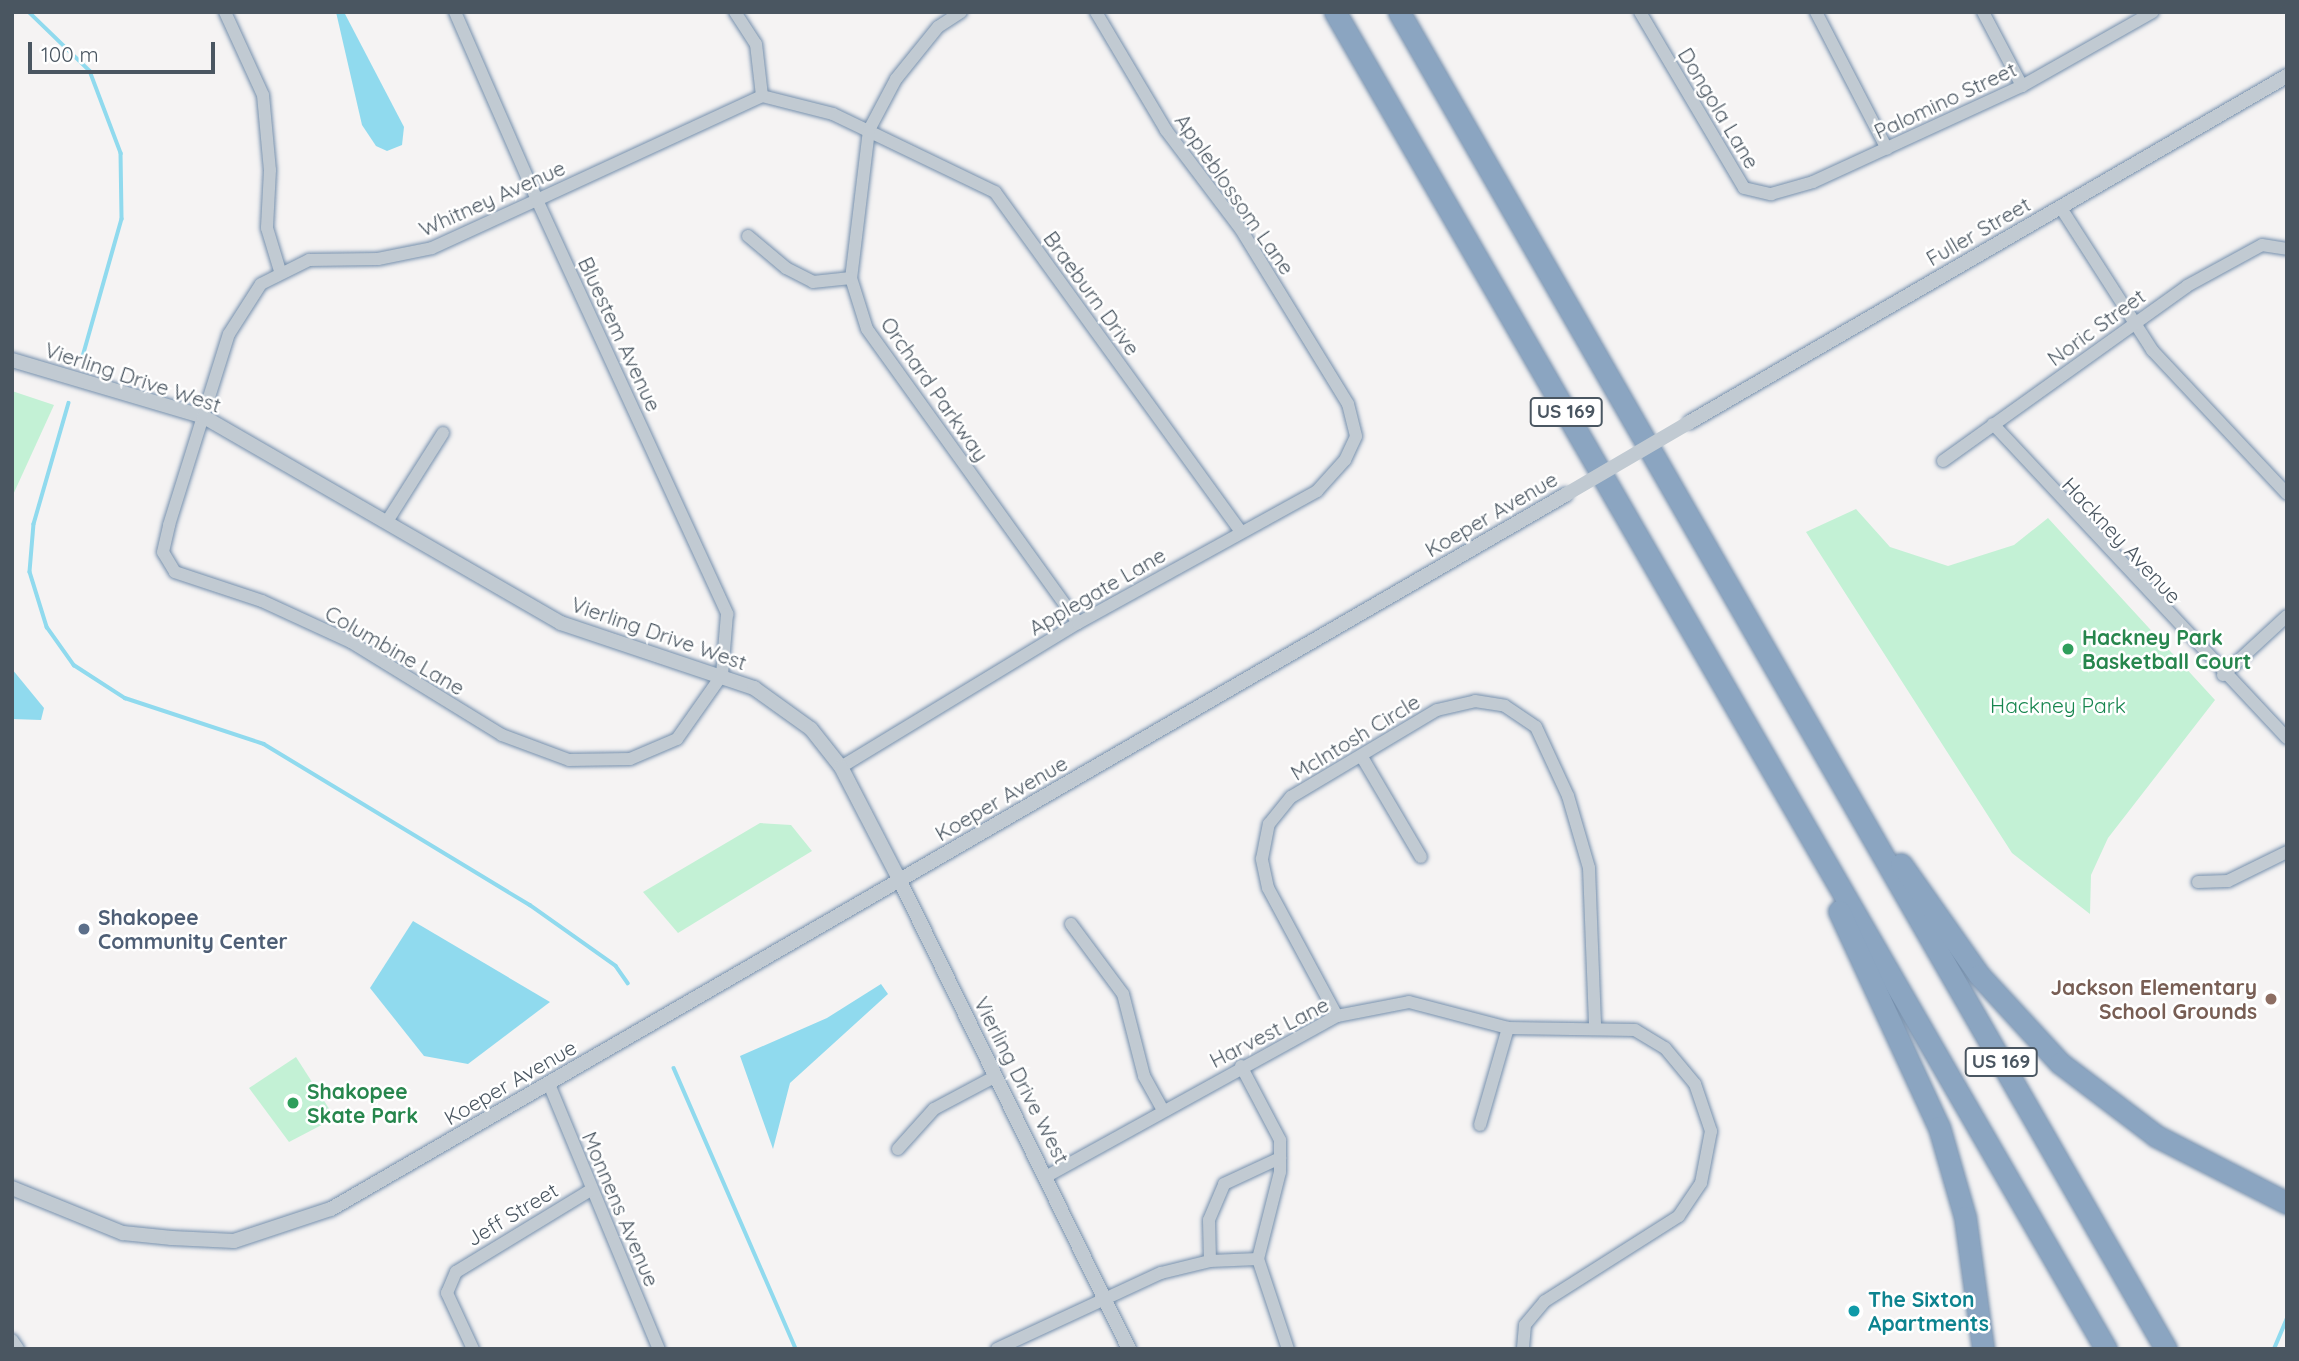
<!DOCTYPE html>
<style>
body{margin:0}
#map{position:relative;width:2299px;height:1361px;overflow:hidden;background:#f5f3f3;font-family:Quicksand,sans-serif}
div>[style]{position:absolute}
.green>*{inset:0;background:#c3f1d5}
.water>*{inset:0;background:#90daee}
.stream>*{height:3.5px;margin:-1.75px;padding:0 1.75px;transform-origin:1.75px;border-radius:1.75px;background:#90daee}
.roads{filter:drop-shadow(0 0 2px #7690ad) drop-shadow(0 0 2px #7690ad)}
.minor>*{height:12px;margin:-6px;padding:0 6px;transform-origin:6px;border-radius:6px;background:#c1cad2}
.tertiary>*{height:14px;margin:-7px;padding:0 7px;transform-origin:7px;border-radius:7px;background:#c1cad2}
.motorway>*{height:21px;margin:-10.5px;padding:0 10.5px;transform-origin:10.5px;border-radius:10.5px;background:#8ba5c1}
.tertiary-bridge>*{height:14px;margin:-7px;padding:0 7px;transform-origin:7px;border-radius:7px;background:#c1cad2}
.dots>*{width:19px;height:19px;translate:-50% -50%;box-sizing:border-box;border:4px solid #fff;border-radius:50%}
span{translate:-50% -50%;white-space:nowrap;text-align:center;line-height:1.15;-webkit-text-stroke:5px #fff;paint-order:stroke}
.shield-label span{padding:2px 5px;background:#fff;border:2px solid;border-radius:5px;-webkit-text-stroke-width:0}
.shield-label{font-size:19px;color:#4a5661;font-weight:700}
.street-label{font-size:21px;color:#4a5661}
.leisure-label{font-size:21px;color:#27864d;font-weight:700}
.left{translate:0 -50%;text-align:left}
.park-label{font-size:21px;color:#17864f}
.service-label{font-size:21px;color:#4e5e75;font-weight:700}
.education-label{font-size:21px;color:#785e54;font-weight:700}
.right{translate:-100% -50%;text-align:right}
.culture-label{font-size:21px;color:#0d838f;font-weight:700}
.frame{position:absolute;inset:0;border:14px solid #4a5661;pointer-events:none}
.scale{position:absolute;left:28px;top:42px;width:187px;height:32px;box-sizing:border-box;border:4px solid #4a5661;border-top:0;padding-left:9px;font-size:21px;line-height:24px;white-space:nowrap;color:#4a5661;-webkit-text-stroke:5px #fff;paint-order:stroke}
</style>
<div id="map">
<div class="green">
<div style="clip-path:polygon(12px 391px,54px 405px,12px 497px)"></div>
<div style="clip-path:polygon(1856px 509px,1890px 547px,1948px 566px,2014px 545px,2048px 518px,2215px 700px,2108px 838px,2091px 875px,2090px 914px,2012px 853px,1806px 532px)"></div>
<div style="clip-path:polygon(760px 823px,791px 825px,812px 851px,678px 933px,643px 892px)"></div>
<div style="clip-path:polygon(296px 1057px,335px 1118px,289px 1142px,249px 1088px)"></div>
</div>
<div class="water">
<div style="clip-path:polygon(336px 12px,344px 12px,404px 127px,402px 145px,387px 151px,376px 146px,362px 125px)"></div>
<div style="clip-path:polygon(12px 669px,44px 708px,41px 720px,12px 719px)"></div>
<div style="clip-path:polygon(413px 921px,550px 1002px,468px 1064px,424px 1056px,370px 988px)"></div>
<div style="clip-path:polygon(881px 984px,888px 994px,790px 1083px,773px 1149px,740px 1056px,827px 1018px)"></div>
</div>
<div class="stream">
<div style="left:29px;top:12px;width:85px;rotate:44deg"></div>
<div style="left:90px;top:71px;width:88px;rotate:69.3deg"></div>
<div style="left:121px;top:153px;width:66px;rotate:89.1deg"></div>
<div style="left:122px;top:219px;width:143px;rotate:105.8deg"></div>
<div style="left:69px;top:403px;width:126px;rotate:106.1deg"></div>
<div style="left:34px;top:524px;width:48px;rotate:94.8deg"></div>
<div style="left:30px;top:572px;width:58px;rotate:72.8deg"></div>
<div style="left:47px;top:627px;width:47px;rotate:54.6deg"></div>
<div style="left:74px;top:665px;width:61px;rotate:32.9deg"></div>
<div style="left:125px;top:698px;width:146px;rotate:18.3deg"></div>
<div style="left:264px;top:744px;width:311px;rotate:31.2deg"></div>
<div style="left:530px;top:905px;width:105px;rotate:35.3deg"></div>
<div style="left:616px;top:966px;width:21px;rotate:55deg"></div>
<div style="left:674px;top:1068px;width:306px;rotate:66.5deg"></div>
<div style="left:2274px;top:1349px;width:34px;rotate:-67deg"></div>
</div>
<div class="roads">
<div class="minor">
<div style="left:225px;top:12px;width:91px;rotate:65.4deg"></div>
<div style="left:263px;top:95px;width:75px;rotate:84.7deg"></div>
<div style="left:270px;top:170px;width:58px;rotate:93deg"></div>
<div style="left:267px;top:228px;width:45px;rotate:73.2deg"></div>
<div style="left:455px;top:12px;width:205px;rotate:66.4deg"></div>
<div style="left:537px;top:200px;width:456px;rotate:65.3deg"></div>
<div style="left:727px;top:614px;width:61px;rotate:94.7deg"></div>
<div style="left:722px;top:675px;width:78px;rotate:125.1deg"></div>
<div style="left:677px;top:739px;width:51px;rotate:156.9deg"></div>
<div style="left:630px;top:759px;width:61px;rotate:179.1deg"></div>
<div style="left:569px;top:760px;width:72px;rotate:-159.5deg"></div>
<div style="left:502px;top:735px;width:177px;rotate:-148.4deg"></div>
<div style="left:351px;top:642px;width:98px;rotate:-155.3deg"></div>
<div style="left:262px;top:601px;width:92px;rotate:-161.6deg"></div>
<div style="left:175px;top:572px;width:23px;rotate:-121deg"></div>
<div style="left:163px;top:552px;width:28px;rotate:-77deg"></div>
<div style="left:169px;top:525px;width:200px;rotate:-72.6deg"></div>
<div style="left:229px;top:334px;width:59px;rotate:-57.4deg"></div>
<div style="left:261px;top:284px;width:54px;rotate:-26.6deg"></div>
<div style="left:309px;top:260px;width:69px;rotate:-0.8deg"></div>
<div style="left:378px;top:259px;width:55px;rotate:-11.5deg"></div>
<div style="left:432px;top:248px;width:115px;rotate:-24.6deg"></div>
<div style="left:537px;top:200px;width:248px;rotate:-24.8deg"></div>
<div style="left:762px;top:96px;width:73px;rotate:14.2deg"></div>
<div style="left:833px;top:114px;width:180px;rotate:25.7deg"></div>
<div style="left:995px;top:192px;width:418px;rotate:54.1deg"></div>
<div style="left:735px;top:12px;width:38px;rotate:57deg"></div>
<div style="left:756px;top:44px;width:52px;rotate:83.4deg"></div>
<div style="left:961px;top:12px;width:27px;rotate:147deg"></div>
<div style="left:938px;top:27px;width:67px;rotate:128.9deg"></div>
<div style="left:896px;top:79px;width:58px;rotate:117.9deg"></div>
<div style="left:869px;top:130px;width:149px;rotate:96.9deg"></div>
<div style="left:851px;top:278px;width:53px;rotate:72.6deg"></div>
<div style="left:867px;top:329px;width:362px;rotate:54.3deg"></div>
<div style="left:1640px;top:12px;width:204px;rotate:59.4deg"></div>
<div style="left:1744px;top:188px;width:28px;rotate:13deg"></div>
<div style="left:1771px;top:194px;width:44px;rotate:-15.9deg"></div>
<div style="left:1813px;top:182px;width:230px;rotate:-24.7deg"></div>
<div style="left:2022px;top:86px;width:150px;rotate:-29.5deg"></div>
<div style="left:1816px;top:12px;width:154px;rotate:62.6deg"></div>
<div style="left:1983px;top:12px;width:84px;rotate:62.2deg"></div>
<div style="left:2061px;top:208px;width:169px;rotate:57.3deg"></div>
<div style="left:2152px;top:350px;width:197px;rotate:46.8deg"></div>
<div style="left:748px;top:236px;width:50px;rotate:40.1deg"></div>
<div style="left:786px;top:268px;width:30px;rotate:27deg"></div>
<div style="left:813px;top:282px;width:38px;rotate:-6deg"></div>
<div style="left:1993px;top:424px;width:430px;rotate:46.9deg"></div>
<div style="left:1943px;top:461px;width:300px;rotate:-35.6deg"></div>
<div style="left:2187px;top:286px;width:85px;rotate:-28.7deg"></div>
<div style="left:2262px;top:245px;width:25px;rotate:9deg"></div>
<div style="left:388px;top:520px;width:103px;rotate:-57.7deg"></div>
<div style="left:2223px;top:675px;width:87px;rotate:-42.7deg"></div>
<div style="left:1362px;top:757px;width:116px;rotate:59.5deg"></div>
<div style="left:841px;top:767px;width:277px;rotate:-31.3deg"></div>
<div style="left:1078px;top:623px;width:273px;rotate:-28.9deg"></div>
<div style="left:1317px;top:491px;width:42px;rotate:-47.9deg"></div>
<div style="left:1345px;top:460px;width:26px;rotate:-65deg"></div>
<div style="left:1356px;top:436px;width:33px;rotate:-104deg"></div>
<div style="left:1348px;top:404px;width:206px;rotate:-121.5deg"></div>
<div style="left:1240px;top:228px;width:123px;rotate:-127.1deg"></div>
<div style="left:1166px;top:130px;width:137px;rotate:-120.7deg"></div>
<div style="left:2198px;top:882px;width:30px;rotate:-2deg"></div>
<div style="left:2228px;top:881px;width:66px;rotate:-26.2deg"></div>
<div style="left:1071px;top:924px;width:87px;rotate:53.4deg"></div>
<div style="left:1123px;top:994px;width:85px;rotate:75.6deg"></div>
<div style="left:1144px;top:1076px;width:39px;rotate:61deg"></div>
<div style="left:1337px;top:1016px;width:145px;rotate:-118.3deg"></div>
<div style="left:1268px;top:888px;width:30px;rotate:-102deg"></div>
<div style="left:1262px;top:859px;width:36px;rotate:-79deg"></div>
<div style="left:1269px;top:824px;width:35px;rotate:-51deg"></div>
<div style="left:1291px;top:797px;width:170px;rotate:-30.8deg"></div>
<div style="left:1437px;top:710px;width:39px;rotate:-13deg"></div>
<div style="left:1475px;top:701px;width:30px;rotate:9deg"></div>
<div style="left:1505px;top:706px;width:37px;rotate:34deg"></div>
<div style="left:1536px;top:727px;width:76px;rotate:65.1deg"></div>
<div style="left:1568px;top:796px;width:75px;rotate:73.7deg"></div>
<div style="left:1589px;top:868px;width:157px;rotate:87.8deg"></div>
<div style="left:1241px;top:1066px;width:84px;rotate:62.2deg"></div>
<div style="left:1280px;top:1140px;width:32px;rotate:90deg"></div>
<div style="left:1280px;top:1172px;width:90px;rotate:104.2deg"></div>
<div style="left:1258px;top:1259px;width:95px;rotate:71.6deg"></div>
<div style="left:549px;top:1084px;width:287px;rotate:67.5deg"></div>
<div style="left:1480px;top:1125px;width:101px;rotate:-73.9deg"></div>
<div style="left:898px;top:1149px;width:54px;rotate:-48deg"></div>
<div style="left:934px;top:1109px;width:70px;rotate:-28deg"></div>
<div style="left:1047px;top:1176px;width:331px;rotate:-28.9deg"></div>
<div style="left:1337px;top:1016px;width:73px;rotate:-11deg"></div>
<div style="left:1409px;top:1002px;width:102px;rotate:14.7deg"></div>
<div style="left:1508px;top:1028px;width:127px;rotate:0.9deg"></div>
<div style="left:1635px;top:1030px;width:35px;rotate:31deg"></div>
<div style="left:1665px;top:1048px;width:47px;rotate:50.2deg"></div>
<div style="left:1695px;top:1084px;width:50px;rotate:71.2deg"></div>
<div style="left:1711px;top:1131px;width:53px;rotate:100.9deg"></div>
<div style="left:1701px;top:1183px;width:40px;rotate:124deg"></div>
<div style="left:1679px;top:1216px;width:159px;rotate:147.6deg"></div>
<div style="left:1545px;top:1301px;width:31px;rotate:130deg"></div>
<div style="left:1525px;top:1325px;width:24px;rotate:95deg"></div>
<div style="left:1210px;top:1261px;width:41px;rotate:-91.4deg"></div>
<div style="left:1209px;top:1220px;width:39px;rotate:-67deg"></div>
<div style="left:1224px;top:1184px;width:62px;rotate:-24.9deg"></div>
<div style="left:12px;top:1340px;width:11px;rotate:56deg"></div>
<div style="left:473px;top:1349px;width:62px;rotate:-114.9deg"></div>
<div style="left:447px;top:1293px;width:23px;rotate:-67deg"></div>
<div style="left:456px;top:1272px;width:156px;rotate:-31.3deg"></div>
<div style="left:997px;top:1349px;width:181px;rotate:-24.9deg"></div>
<div style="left:1161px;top:1273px;width:50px;rotate:-13.8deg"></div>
<div style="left:1210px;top:1261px;width:48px;rotate:-2.4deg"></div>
</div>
<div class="tertiary">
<div style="left:12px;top:360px;width:200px;rotate:16.5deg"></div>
<div style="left:204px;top:417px;width:412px;rotate:30deg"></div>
<div style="left:561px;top:623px;width:204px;rotate:18.6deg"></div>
<div style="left:754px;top:688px;width:70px;rotate:35.7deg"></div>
<div style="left:811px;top:729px;width:48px;rotate:51.7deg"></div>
<div style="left:841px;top:767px;width:128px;rotate:62.6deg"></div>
<div style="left:900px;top:881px;width:521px;rotate:63.93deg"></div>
<div style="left:1690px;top:422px;width:690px;rotate:-30.1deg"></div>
<div style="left:12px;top:1188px;width:120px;rotate:22.1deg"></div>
<div style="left:123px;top:1233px;width:49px;rotate:5.8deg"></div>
<div style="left:172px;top:1238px;width:62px;rotate:2.8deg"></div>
<div style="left:234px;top:1241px;width:102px;rotate:-18.3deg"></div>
<div style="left:331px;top:1209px;width:1426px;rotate:-30.05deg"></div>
</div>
<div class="motorway">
<div style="left:1335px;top:12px;width:1543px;rotate:60.03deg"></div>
<div style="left:1399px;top:12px;width:1541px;rotate:60.16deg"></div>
<div style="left:1901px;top:864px;width:136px;rotate:54.9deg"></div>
<div style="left:1979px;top:975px;width:120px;rotate:47.4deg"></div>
<div style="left:2060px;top:1063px;width:121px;rotate:37.2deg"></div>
<div style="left:2156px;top:1136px;width:147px;rotate:27.1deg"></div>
<div style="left:1839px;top:911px;width:238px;rotate:65.2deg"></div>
<div style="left:1939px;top:1127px;width:94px;rotate:73.9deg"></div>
<div style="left:1965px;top:1217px;width:133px;rotate:82.2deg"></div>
</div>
</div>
<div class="tertiary-bridge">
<div style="left:1565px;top:495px;width:145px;rotate:-30.3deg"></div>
</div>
<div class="dots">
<div style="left:2068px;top:649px;background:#2e9e5b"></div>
<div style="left:84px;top:929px;background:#5c6f8a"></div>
<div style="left:2271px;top:999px;background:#8d6e63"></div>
<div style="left:293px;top:1103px;background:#2e9e5b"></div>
<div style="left:1854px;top:1311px;background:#0f9aa8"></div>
</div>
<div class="shield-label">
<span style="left:1566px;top:412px">US 169</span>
<span style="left:2001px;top:1062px">US 169</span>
</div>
<div class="street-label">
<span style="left:1945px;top:100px;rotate:-25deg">Palomino Street</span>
<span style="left:1719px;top:108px;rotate:59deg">Dongola Lane</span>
<span style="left:1235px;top:194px;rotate:55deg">Appleblossom Lane</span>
<span style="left:492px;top:198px;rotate:-24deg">Whitney Avenue</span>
<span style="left:1978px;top:231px;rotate:-30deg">Fuller Street</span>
<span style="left:1092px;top:293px;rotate:54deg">Braeburn Drive</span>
<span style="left:2096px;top:327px;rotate:-36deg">Noric Street</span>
<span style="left:620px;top:334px;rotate:65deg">Bluestem Avenue</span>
<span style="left:133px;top:377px;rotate:18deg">Vierling Drive West</span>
<span style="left:935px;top:389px;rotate:55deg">Orchard Parkway</span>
<span style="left:1491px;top:514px;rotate:-30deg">Koeper Avenue</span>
<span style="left:2122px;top:540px;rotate:47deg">Hackney Avenue</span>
<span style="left:1097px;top:591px;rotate:-30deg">Applegate Lane</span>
<span style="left:659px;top:633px;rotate:19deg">Vierling Drive West</span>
<span style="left:395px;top:650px;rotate:30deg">Columbine Lane</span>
<span style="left:1355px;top:737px;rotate:-31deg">McIntosh Circle</span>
<span style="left:1001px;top:798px;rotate:-30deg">Koeper Avenue</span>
<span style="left:1269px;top:1032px;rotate:-27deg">Harvest Lane</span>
<span style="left:1022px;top:1080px;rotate:63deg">Vierling Drive West</span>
<span style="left:510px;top:1082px;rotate:-30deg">Koeper Avenue</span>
<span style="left:621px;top:1209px;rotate:67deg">Monnens Avenue</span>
<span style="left:512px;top:1214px;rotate:-31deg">Jeff Street</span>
</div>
<div class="leisure-label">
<span class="left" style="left:2082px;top:649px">Hackney Park<br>Basketball Court</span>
<span class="left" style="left:307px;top:1103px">Shakopee<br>Skate Park</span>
</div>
<div class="park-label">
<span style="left:2058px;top:705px">Hackney Park</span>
</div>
<div class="service-label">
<span class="left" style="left:98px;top:929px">Shakopee<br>Community Center</span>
</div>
<div class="education-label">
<span class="right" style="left:2257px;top:999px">Jackson Elementary<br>School Grounds</span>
</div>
<div class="culture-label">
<span class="left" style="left:1868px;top:1311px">The Sixton<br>Apartments</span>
</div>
<div class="frame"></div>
<div class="scale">100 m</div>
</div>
